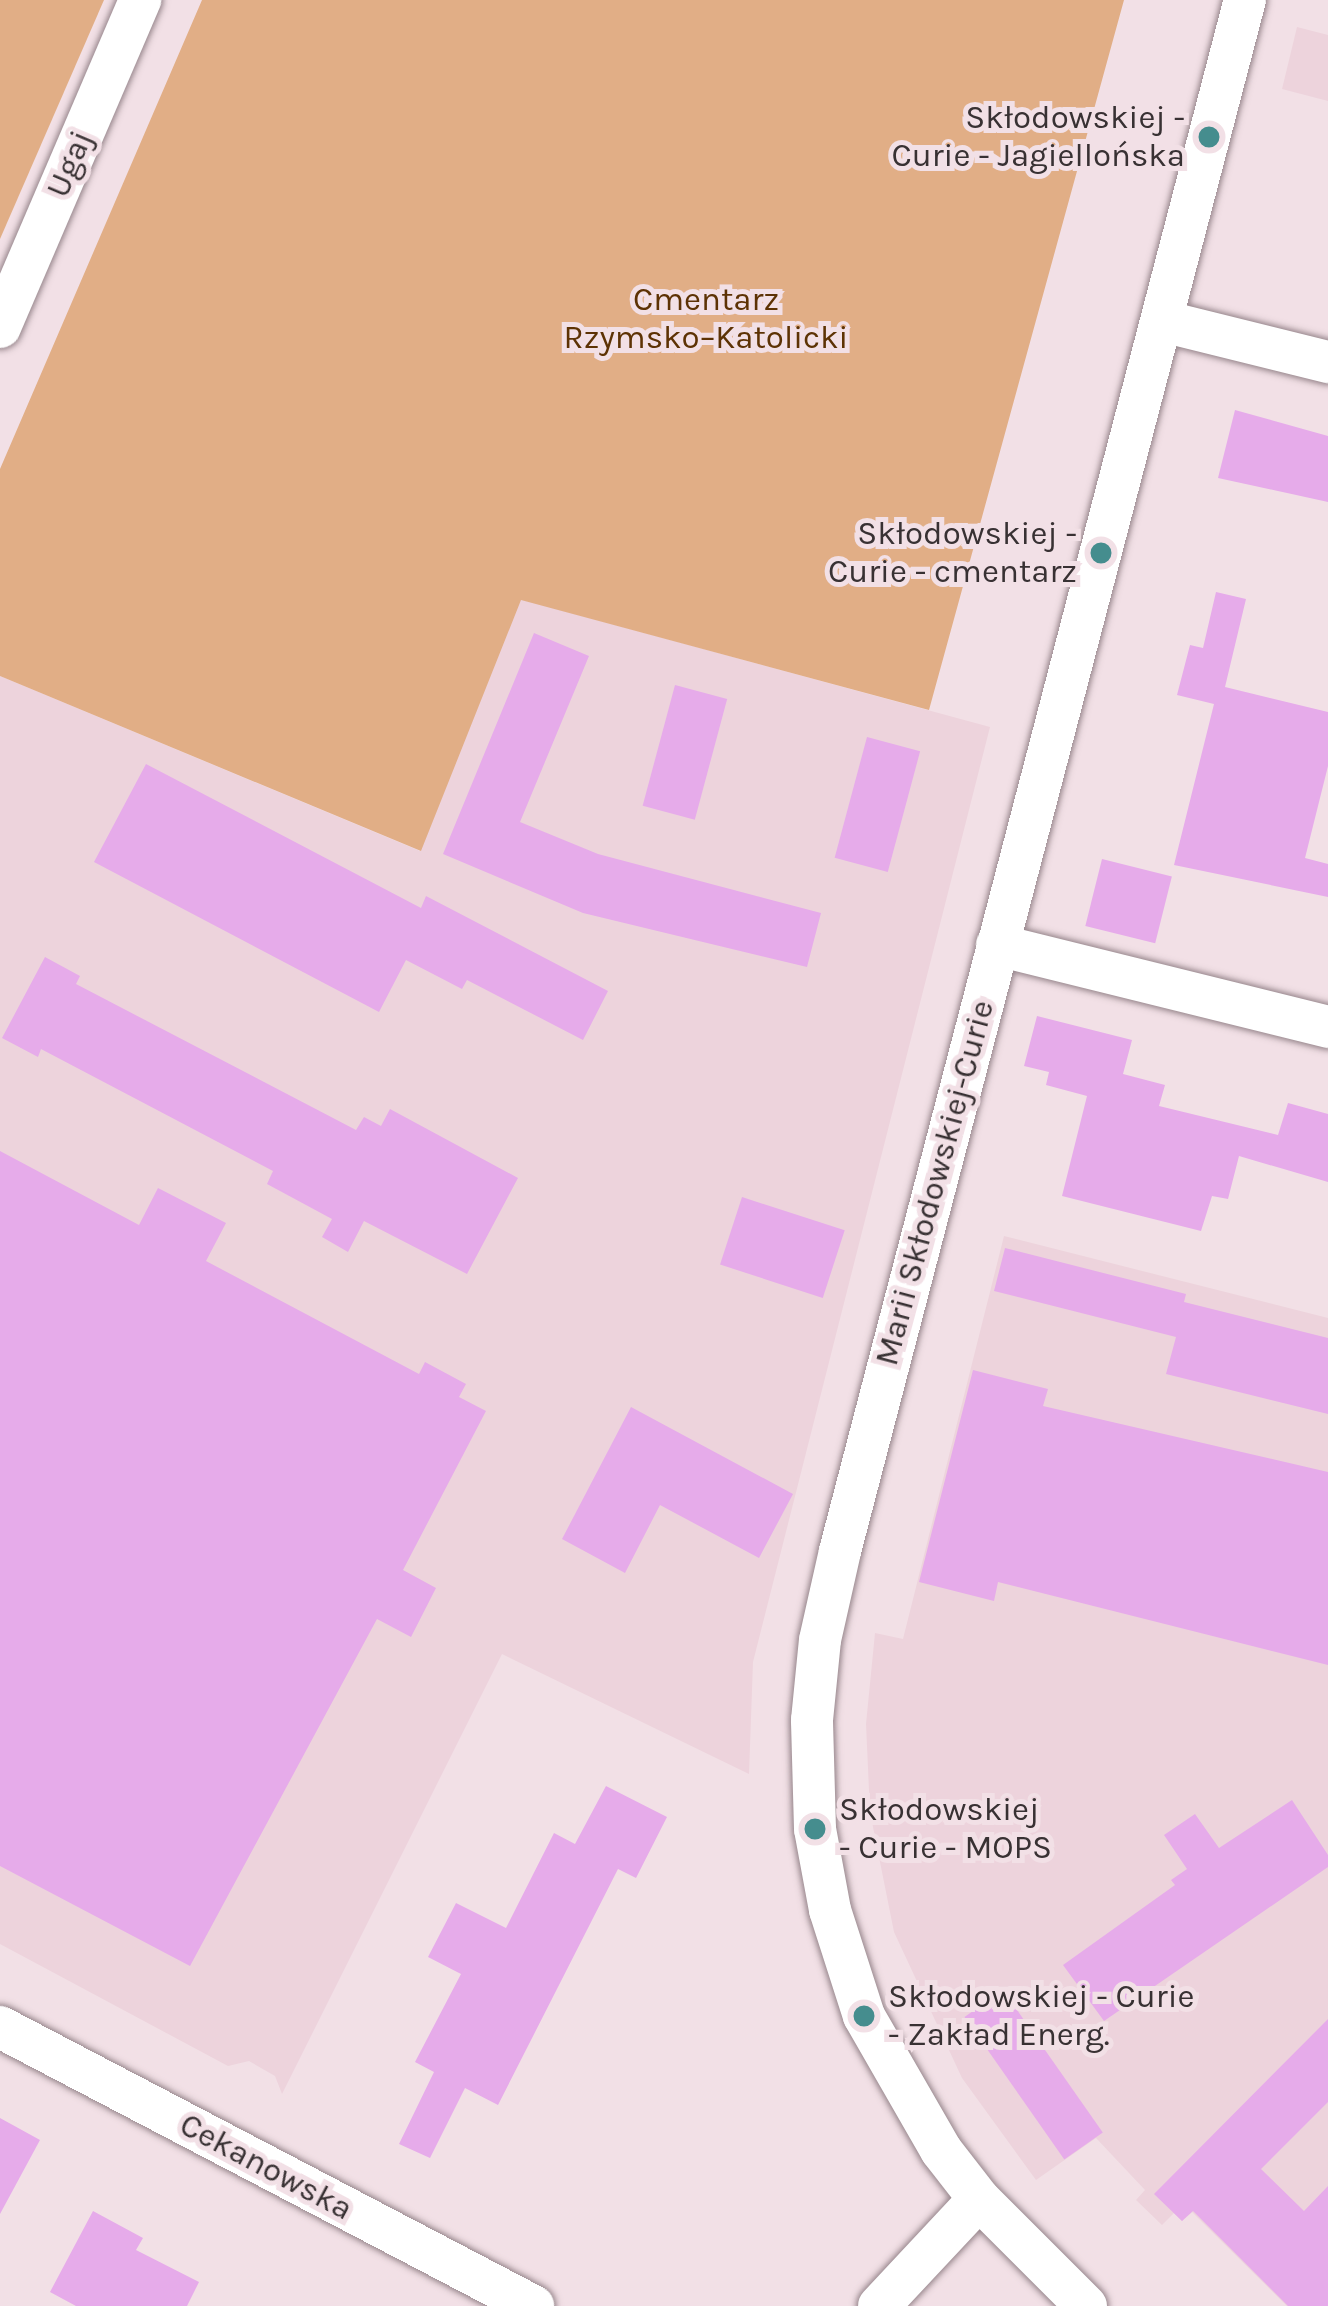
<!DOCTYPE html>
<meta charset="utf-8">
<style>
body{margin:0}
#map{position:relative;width:1328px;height:2306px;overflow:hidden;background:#f2e0e6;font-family:Karla,sans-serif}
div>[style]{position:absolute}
.built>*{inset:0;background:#edd3dc}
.green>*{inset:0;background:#e1ae86}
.building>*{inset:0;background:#e6abea;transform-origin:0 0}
.roads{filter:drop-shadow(0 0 3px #97868c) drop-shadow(0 0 3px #97868c)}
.minor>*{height:42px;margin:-21px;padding:0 21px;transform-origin:21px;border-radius:21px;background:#fff}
.dots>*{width:33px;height:33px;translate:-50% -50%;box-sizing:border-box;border:6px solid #f2e0e6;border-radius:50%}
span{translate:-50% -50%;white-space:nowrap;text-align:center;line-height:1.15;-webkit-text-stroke:10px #f2e0e6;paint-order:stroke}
.poi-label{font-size:33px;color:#383133}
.right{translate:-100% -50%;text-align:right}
.left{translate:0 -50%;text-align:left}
.street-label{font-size:33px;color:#383133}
.park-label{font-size:33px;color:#5d3204}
</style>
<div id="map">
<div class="built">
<div style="clip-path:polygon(1297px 27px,1328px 35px,1328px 101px,1282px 89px)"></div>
<div style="clip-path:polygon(520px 599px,990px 727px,753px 1662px,749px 1774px,502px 1654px,282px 2094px,275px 2076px,249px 2061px,228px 2066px,0 1944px,0 676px,420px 851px)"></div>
<div style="clip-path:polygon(1004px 1236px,1328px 1318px,1328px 2306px,1287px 2306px,1192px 2212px,1182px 2221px,1174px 2213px,1162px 2225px,1136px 2200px,1145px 2190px,1096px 2138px,1036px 2180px,962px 2078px,894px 1932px,870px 1812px,866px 1724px,875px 1633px,903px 1639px)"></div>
</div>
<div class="green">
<div style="clip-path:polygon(0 0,104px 0,0 239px)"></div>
<div style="clip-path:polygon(202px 0,1124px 0,929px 710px,521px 600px,421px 851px,0 676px,0 469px)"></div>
</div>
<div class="building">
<div style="clip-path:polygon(1235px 410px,1328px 436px,1328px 502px,1218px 478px)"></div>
<div style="clip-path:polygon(1216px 592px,1246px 599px,1225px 687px,1328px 712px,1328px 766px,1305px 858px,1328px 864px,1328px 897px,1174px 865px,1214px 704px,1177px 695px,1190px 645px,1203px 648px)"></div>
<div style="clip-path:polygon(534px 633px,589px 656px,520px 822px,598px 854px,821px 913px,807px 967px,583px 913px,443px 854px)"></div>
<div style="left:675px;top:685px;width:54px;height:125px;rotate:15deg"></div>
<div style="left:867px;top:737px;width:55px;height:125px;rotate:15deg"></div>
<div style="clip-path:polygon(146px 764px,421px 908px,426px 896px,608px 991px,583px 1040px,467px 980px,462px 989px,406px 960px,379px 1012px,94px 862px)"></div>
<div style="left:1102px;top:859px;width:72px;height:69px;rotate:14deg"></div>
<div style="clip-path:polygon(45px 957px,80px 976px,76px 984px,356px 1130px,364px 1117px,381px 1126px,390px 1109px,518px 1178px,467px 1274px,364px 1221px,348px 1252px,322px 1237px,332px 1219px,267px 1184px,273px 1171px,41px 1049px,38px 1057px,2px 1038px)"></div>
<div style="clip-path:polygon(1037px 1016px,1132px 1040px,1123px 1074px,1165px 1085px,1159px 1106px,1278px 1135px,1288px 1103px,1328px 1114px,1328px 1182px,1239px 1156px,1228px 1199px,1212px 1196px,1201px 1231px,1062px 1196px,1087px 1096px,1046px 1085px,1049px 1072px,1024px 1066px)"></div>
<div style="clip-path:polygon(0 1151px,139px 1225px,158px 1188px,226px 1223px,206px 1261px,419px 1374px,425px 1362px,466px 1384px,459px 1397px,486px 1411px,403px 1570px,436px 1588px,411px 1637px,377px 1619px,190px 1966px,0 1866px)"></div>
<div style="left:742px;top:1197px;width:108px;height:71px;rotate:18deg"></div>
<div style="clip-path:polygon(1005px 1248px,1186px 1294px,1184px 1302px,1328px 1338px,1328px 1414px,1166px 1374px,1176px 1337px,994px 1291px)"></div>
<div style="clip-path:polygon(973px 1370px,1048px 1389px,1043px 1406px,1328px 1472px,1328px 1665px,998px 1582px,994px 1601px,919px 1582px)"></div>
<div style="clip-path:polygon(631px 1407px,793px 1494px,759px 1558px,660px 1505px,625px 1573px,562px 1539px)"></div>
<div style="clip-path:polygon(606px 1786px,667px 1817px,636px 1878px,618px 1869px,498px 2105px,465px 2088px,430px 2158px,399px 2144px,434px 2072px,415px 2062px,461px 1974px,428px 1957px,456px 1903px,506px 1928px,554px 1833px,575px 1844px)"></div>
<div style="clip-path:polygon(1292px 1800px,1328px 1855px,1328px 1867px,1104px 2021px,1063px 1965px,1175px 1885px,1171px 1880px,1187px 1869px,1164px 1835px,1195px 1814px,1219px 1848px)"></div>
<div style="left:1003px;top:1990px;width:174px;height:47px;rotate:55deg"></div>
<div style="clip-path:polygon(1328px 2019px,1328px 2102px,1261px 2169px,1304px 2211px,1328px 2186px,1328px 2306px,1288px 2306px,1193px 2211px,1182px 2221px,1154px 2194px)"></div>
<div style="clip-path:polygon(0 2118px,40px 2140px,0 2214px)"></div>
<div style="clip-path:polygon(93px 2211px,143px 2238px,136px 2250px,199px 2282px,187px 2306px,76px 2306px,50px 2292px)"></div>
</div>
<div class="roads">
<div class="minor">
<div style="left:1162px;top:321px;width:171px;rotate:13.9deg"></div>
<div style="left:0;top:327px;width:356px;rotate:-66.8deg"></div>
<div style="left:997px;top:945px;width:341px;rotate:13.9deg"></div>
<div style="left:0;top:2027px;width:602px;rotate:27.63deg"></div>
<div style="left:879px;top:2306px;width:146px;rotate:-46.9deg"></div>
<div style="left:1086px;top:2306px;width:151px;rotate:-135deg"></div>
<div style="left:979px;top:2199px;width:62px;rotate:-127.8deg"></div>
<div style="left:941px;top:2150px;width:155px;rotate:-119.9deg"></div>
<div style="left:864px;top:2016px;width:111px;rotate:-107.8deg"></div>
<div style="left:830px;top:1910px;width:82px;rotate:-100.5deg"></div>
<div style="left:815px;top:1829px;width:109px;rotate:-91.6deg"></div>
<div style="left:812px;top:1720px;width:80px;rotate:-84.3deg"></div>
<div style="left:820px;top:1640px;width:91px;rotate:-77.3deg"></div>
<div style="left:840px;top:1551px;width:1603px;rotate:-75.37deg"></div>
</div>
</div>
<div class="dots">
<div style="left:1209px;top:137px;background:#458d8e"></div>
<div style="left:1101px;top:553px;background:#458d8e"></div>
<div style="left:815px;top:1829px;background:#458d8e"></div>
<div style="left:864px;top:2016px;background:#458d8e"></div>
</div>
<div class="poi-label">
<span class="right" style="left:1185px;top:137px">Skłodowskiej -<br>Curie - Jagiellońska</span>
<span class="right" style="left:1077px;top:553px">Skłodowskiej -<br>Curie - cmentarz</span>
<span class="left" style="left:839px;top:1829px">Skłodowskiej<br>- Curie - MOPS</span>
<span class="left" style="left:888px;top:2016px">Skłodowskiej - Curie<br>- Zakład Energ.</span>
</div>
<div class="street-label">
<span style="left:70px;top:164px;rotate:-67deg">Ugaj</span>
<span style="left:935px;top:1183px;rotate:-75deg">Marii Skłodowskiej-Curie</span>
<span style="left:266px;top:2167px;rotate:28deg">Cekanowska</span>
</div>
<div class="park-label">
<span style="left:706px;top:319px">Cmentarz<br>Rzymsko–Katolicki</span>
</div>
</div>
